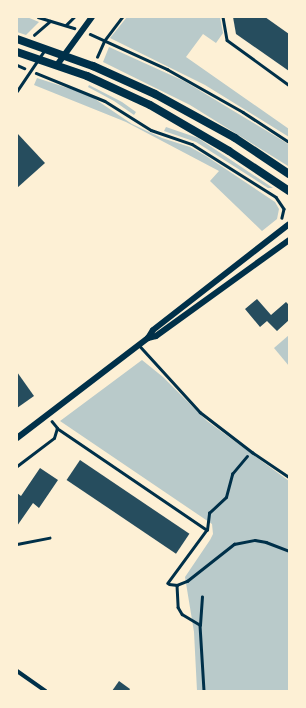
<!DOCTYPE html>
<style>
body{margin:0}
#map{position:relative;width:306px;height:708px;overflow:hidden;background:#fdf0d5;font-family:"Source Sans 3",sans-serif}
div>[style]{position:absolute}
.green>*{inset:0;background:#b9caca}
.building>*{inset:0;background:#264d5e;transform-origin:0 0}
.path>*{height:2.5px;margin:-1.25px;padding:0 1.25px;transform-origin:1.25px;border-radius:1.25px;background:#003049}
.service>*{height:2.5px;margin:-1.25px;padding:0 1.25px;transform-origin:1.25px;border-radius:1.25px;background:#003049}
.minor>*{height:4px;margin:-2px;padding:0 2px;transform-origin:2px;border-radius:2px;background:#003049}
.tertiary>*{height:6px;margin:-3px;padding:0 3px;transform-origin:3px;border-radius:3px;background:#003049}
.primary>*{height:8px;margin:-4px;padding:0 4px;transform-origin:4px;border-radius:4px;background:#003049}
span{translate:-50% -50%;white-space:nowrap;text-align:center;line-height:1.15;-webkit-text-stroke:3.5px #fdf0d5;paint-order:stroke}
.frame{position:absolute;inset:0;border:18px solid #fdf0d5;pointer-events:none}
</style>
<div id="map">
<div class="green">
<div style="clip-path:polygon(17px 17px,27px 17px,39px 22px,26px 35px,17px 32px)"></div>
<div style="clip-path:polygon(127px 17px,220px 17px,223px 33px,216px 43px,203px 34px,186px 57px,289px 129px,289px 137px,205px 85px,110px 38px)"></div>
<div style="clip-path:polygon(109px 47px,184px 81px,285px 142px,289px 145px,289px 164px,288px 166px,190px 105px,103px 62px)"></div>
<div style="clip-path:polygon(37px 78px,89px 95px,132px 124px,162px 138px,190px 147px,206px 156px,275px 202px,279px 209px,277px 219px,262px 231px,210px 181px,219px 171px,126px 122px,34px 85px)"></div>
<div style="clip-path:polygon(89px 85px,122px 102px,136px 112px,134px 115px,114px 101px,88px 87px)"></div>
<div style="clip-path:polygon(166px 127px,198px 138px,273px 188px,268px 188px,196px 142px,164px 131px)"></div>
<div style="clip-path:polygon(289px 335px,289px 366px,274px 348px)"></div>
<div style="clip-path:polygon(142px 360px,163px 377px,207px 421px,289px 481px,289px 691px,197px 691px,194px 632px,185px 577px,210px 540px,213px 534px,212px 524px,60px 421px)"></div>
</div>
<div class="building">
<div style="clip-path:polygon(233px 17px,265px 17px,289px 34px,289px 71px,236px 34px)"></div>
<div style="clip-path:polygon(17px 133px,45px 163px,17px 188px)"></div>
<div style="clip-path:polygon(257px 299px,271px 315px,286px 302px,289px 305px,289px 320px,277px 331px,267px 321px,260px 327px,245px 309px)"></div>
<div style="clip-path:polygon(17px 372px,34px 396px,17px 408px)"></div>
<div style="left:80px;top:460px;width:132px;height:24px;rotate:34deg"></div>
<div style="clip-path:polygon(40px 468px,58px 480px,39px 508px,33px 503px,17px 526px,17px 493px,21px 496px)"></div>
<div style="clip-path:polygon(119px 681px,130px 689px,129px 691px,112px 691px)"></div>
</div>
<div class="path">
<div style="left:38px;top:17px;width:38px;rotate:17deg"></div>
<div style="left:223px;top:17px;width:23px;rotate:80deg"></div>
<div style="left:227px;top:40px;width:77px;rotate:36deg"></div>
<div style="left:66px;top:25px;width:11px;rotate:-45deg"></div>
<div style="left:90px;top:34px;width:85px;rotate:24.4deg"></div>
<div style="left:167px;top:69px;width:87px;rotate:29.5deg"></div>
<div style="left:243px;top:112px;width:55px;rotate:33.1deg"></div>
<div style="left:34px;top:35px;width:21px;rotate:-41deg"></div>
<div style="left:97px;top:57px;width:17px;rotate:-66deg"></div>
<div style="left:104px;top:41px;width:30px;rotate:-53deg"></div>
<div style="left:17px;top:65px;width:8px;rotate:23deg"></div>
<div style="left:36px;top:73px;width:74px;rotate:22.1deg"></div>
<div style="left:105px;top:101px;width:54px;rotate:32.2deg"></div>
<div style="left:151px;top:130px;width:43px;rotate:18.9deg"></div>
<div style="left:192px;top:144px;width:99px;rotate:32.2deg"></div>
<div style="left:276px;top:197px;width:14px;rotate:56deg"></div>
<div style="left:284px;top:209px;width:9px;rotate:103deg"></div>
<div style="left:57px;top:428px;width:181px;rotate:34.2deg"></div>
<div style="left:207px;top:530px;width:66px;rotate:126.3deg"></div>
<div style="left:17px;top:466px;width:46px;rotate:-37.1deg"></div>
<div style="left:54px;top:438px;width:10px;rotate:-73deg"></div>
<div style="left:57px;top:428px;width:8px;rotate:-130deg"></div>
<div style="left:207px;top:530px;width:17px;rotate:-83deg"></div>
<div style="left:209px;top:513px;width:23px;rotate:-43deg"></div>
<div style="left:226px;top:497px;width:24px;rotate:-75deg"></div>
<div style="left:232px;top:474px;width:23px;rotate:-50deg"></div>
<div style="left:17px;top:544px;width:33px;rotate:-11deg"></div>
<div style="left:169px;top:584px;width:8px;rotate:7deg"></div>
<div style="left:177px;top:585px;width:11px;rotate:-22deg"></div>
<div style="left:187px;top:581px;width:60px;rotate:-38.2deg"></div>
<div style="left:234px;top:544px;width:21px;rotate:-11deg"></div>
<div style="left:255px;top:540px;width:11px;rotate:10deg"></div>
<div style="left:266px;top:542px;width:25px;rotate:21deg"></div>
<div style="left:177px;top:585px;width:22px;rotate:87deg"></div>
<div style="left:178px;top:607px;width:8px;rotate:60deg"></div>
<div style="left:182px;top:614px;width:21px;rotate:31deg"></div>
<div style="left:200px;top:625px;width:66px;rotate:86.5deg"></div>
<div style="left:200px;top:625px;width:28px;rotate:-86deg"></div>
</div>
<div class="service">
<div style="left:17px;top:91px;width:48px;rotate:-56deg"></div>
<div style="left:139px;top:345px;width:91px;rotate:47.7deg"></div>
<div style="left:200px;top:412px;width:66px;rotate:37.6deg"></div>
<div style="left:252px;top:452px;width:45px;rotate:34deg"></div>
</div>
<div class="minor">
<div style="left:17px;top:671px;width:35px;rotate:35deg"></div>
</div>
<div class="tertiary">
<div style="left:57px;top:65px;width:59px;rotate:-53.9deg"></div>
<div style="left:148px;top:338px;width:9px;rotate:-58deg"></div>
<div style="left:153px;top:330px;width:172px;rotate:-37.9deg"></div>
<div style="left:17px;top:438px;width:165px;rotate:-37.4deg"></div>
<div style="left:148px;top:338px;width:8px;rotate:-14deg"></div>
<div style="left:156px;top:336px;width:164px;rotate:-35.8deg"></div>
</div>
<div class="primary">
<div style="left:17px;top:39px;width:81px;rotate:19.6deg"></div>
<div style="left:93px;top:66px;width:68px;rotate:24.3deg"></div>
<div style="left:155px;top:94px;width:91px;rotate:28.8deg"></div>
<div style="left:235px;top:138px;width:65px;rotate:33.7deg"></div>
<div style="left:17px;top:52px;width:74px;rotate:18.9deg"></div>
<div style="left:87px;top:76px;width:69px;rotate:24.7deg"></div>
<div style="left:150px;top:105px;width:91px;rotate:30.2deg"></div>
<div style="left:229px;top:151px;width:72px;rotate:33.7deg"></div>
</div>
<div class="frame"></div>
</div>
